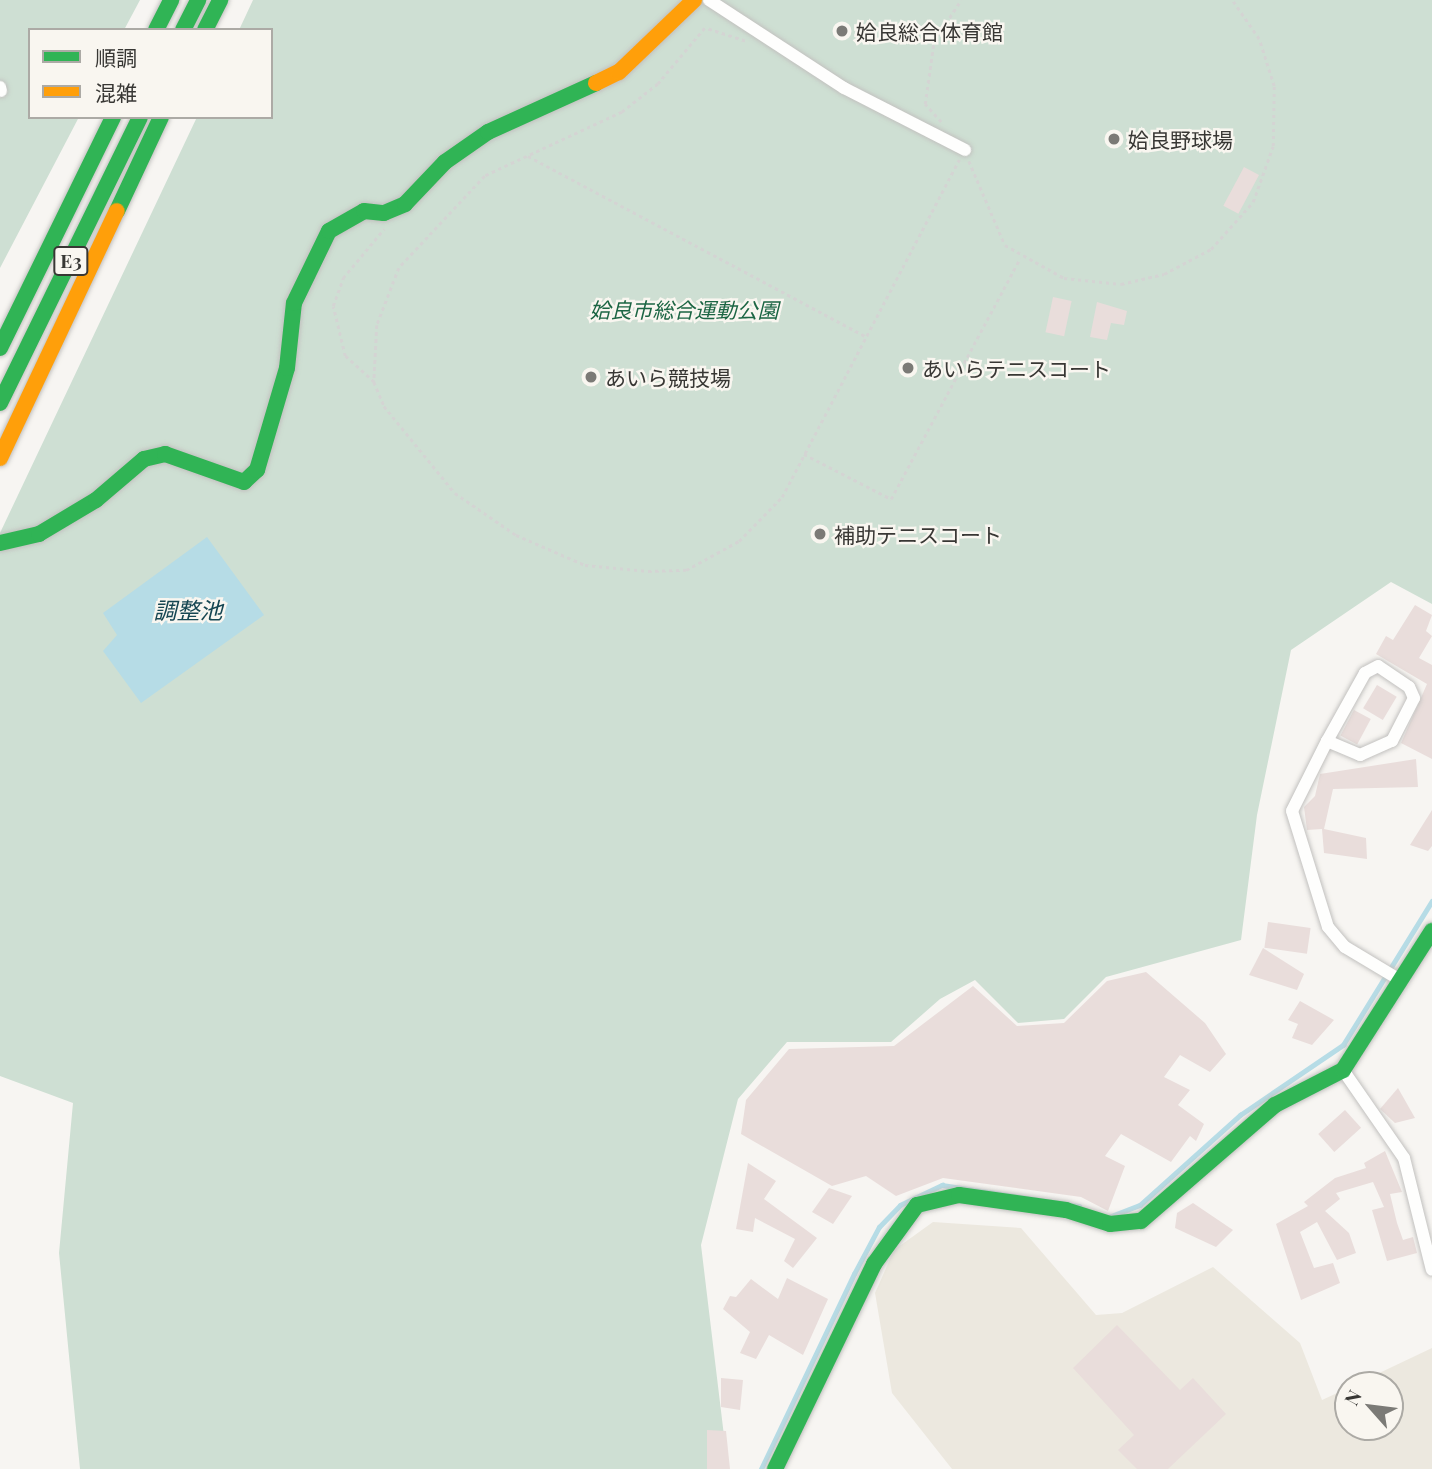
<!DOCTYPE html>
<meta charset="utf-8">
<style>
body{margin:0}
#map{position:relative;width:1432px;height:1469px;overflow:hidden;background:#f7f5f2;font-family:"Playfair Display","Noto Sans JP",serif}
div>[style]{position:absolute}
.built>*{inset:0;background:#ece8df}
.green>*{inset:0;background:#cedfd3}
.water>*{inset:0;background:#b6dce6}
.stream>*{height:4.5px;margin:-2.25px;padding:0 2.25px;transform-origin:2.25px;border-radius:2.25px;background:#b6dce6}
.building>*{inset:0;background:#e9dddb;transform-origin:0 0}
.path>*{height:2.5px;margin-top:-1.25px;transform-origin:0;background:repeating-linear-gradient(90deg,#d4d4d3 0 3.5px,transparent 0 7px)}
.roads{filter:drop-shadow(0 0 2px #c2c1bf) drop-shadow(0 0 2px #c2c1bf)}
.street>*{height:12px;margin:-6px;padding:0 6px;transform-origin:6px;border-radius:6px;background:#fefefd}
.fast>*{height:16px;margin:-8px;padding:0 8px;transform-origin:8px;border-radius:8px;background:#30b455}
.slow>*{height:16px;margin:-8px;padding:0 8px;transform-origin:8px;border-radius:8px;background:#ff9f0a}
.dots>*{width:19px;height:19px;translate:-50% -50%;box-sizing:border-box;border:4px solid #f9f6f0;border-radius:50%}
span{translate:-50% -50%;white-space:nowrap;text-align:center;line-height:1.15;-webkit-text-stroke:5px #f9f6f0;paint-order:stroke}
.shield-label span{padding:2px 5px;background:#f9f6f0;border:2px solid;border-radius:5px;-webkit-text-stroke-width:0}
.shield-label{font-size:19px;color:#383734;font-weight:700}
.poi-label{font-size:21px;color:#383734}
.left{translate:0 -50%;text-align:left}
.park-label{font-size:21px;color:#1c6644;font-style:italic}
.water-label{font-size:23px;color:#164652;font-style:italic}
.legend{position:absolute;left:28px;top:28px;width:245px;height:91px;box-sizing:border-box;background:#f9f6f0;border:2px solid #acaaa5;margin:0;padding:9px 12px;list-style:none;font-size:21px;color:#383734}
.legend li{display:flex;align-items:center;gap:14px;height:35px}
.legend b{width:35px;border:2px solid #acaaa5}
.north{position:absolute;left:1334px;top:1371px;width:70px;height:70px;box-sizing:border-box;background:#f9f6f0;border:2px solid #acaaa5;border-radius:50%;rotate:298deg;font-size:19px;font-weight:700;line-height:28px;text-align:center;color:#383734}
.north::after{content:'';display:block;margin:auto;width:24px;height:32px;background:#7b7a76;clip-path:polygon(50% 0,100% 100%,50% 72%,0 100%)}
</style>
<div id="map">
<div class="built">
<div style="clip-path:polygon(933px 1222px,1021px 1228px,1096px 1315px,1122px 1313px,1213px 1267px,1300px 1343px,1322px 1400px,1348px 1388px,1348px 1427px,1390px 1427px,1390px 1385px,1354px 1385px,1432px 1348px,1432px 1469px,952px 1469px,892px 1393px,875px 1293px,894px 1250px)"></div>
</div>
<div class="green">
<div style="clip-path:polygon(0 0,140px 0,124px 30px,30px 30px,30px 117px,79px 117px,0 268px)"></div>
<div style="clip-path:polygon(253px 0,1432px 0,1432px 604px,1391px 582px,1291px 650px,1257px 815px,1241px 940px,1106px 977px,1064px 1019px,1018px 1023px,975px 980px,940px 999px,891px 1042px,787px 1042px,738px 1099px,701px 1245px,728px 1469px,80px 1469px,59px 1253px,73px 1103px,0 1076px,0 533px,197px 117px,271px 117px,271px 30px,239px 30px)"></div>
</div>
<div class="water">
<div style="clip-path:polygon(207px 537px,264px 615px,141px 703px,103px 651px,117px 635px,103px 613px)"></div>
</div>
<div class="stream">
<div style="left:1106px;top:1218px;width:36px;rotate:-21deg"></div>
<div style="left:1140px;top:1205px;width:135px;rotate:-42deg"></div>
<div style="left:1240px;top:1115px;width:125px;rotate:-34.2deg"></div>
<div style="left:1343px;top:1045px;width:169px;rotate:-58.3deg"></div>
<div style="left:761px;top:1469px;width:216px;rotate:-64.5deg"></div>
<div style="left:854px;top:1274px;width:53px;rotate:-62deg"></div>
<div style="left:879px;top:1227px;width:30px;rotate:-46deg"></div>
<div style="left:900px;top:1205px;width:47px;rotate:-25.5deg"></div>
<div style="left:942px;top:1185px;width:139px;rotate:8.7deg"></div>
</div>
<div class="building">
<div style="left:1244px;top:167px;width:17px;height:44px;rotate:28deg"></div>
<div style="left:1053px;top:297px;width:19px;height:36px;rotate:12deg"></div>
<div style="clip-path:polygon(1097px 302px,1127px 311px,1124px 325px,1111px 323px,1107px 340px,1090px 337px)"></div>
<div style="clip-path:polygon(1415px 605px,1432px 615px,1426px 631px,1432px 636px,1419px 658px,1432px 665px,1432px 759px,1401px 743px,1427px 684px,1376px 654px,1386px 636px,1393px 640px)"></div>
<div style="left:1377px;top:685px;width:23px;height:27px;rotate:31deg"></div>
<div style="left:1354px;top:710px;width:19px;height:29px;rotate:28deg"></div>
<div style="clip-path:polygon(1416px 759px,1418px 787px,1333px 789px,1324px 829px,1366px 838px,1367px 859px,1324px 853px,1322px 829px,1307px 830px,1304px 807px,1315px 796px,1320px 774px)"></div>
<div style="clip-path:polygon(1432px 810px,1432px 846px,1428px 851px,1410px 845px)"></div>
<div style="left:1268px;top:922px;width:43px;height:26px;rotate:8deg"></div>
<div style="clip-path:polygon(1263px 948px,1304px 974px,1297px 990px,1249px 975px)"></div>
<div style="clip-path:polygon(1146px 972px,1205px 1023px,1226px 1054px,1210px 1072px,1180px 1055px,1164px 1077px,1190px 1090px,1178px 1105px,1204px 1124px,1196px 1141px,1190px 1136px,1171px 1162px,1121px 1134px,1105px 1156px,1125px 1166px,1108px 1211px,1081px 1197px,943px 1178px,896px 1196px,866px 1176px,832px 1186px,741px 1134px,746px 1100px,789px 1049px,894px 1046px,973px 986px,1017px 1026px,1064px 1023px,1107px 981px)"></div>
<div style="clip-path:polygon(1300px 1001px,1334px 1020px,1312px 1045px,1292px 1038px,1298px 1024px,1288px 1020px)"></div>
<div style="clip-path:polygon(1398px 1088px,1415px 1118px,1395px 1123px,1380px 1109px)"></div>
<div style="left:1345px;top:1110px;width:24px;height:36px;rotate:48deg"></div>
<div style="clip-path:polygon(1385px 1151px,1402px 1192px,1390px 1194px,1397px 1223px,1403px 1240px,1413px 1237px,1417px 1253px,1387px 1261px,1372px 1210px,1384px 1207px,1373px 1182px,1336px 1193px,1340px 1199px,1325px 1211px,1349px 1233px,1356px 1253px,1337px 1260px,1317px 1222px,1300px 1232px,1314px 1268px,1333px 1263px,1340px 1283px,1301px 1300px,1276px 1224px,1308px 1206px,1304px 1202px,1335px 1178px,1366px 1168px,1364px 1163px)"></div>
<div style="clip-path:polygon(748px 1163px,776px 1181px,764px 1199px,817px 1238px,793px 1268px,784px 1261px,795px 1239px,755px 1218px,753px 1232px,736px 1229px)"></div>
<div style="clip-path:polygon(829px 1188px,852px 1196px,833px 1224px,812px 1212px)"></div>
<div style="clip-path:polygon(1193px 1203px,1233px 1230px,1216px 1247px,1175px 1228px,1177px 1213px)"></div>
<div style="clip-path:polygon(787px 1278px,828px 1299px,803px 1355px,769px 1335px,756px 1359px,740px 1353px,750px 1332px,723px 1309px,730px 1296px,736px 1297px,751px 1279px,778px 1299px)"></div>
<div style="clip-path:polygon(1117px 1325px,1180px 1390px,1193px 1378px,1226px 1414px,1168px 1469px,1137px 1469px,1118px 1450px,1134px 1435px,1073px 1368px)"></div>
<div style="clip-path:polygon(721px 1378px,743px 1380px,740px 1410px,721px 1407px)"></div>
<div style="clip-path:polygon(707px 1430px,726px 1431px,730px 1469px,707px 1469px)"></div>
</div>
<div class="path">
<div style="left:745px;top:41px;width:42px;rotate:-162deg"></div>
<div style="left:705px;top:28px;width:73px;rotate:130deg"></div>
<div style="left:658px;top:84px;width:46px;rotate:142.1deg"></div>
<div style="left:622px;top:112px;width:151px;rotate:155deg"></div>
<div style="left:485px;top:176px;width:126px;rotate:133.1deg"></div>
<div style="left:399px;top:268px;width:61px;rotate:111.1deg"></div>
<div style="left:377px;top:325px;width:57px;rotate:93deg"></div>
<div style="left:374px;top:382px;width:26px;rotate:67deg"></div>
<div style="left:384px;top:406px;width:112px;rotate:50.8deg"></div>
<div style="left:455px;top:493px;width:74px;rotate:34.5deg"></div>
<div style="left:516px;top:535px;width:75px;rotate:23.5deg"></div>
<div style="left:585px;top:565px;width:63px;rotate:5.4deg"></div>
<div style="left:648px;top:571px;width:38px;rotate:-2deg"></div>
<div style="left:686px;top:570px;width:60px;rotate:-28.7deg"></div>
<div style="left:739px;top:541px;width:62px;rotate:-45.7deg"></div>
<div style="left:782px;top:497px;width:381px;rotate:-62.3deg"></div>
<div style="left:941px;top:122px;width:24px;rotate:-132deg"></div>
<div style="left:925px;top:104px;width:64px;rotate:-81.9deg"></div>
<div style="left:934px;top:41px;width:49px;rotate:-56.6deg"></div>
<div style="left:528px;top:156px;width:384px;rotate:28.1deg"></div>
<div style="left:969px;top:161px;width:91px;rotate:66.8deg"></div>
<div style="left:1005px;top:245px;width:68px;rotate:29.2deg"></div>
<div style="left:1064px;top:278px;width:57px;rotate:6deg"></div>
<div style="left:1121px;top:284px;width:44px;rotate:-13.1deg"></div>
<div style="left:1164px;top:274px;width:53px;rotate:-28deg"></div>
<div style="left:1211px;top:249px;width:63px;rotate:-48.2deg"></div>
<div style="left:1253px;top:202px;width:59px;rotate:-70.3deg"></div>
<div style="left:1273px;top:146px;width:60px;rotate:-89deg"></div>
<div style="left:1274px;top:86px;width:49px;rotate:-107.7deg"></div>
<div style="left:1259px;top:39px;width:47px;rotate:-124.7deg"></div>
<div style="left:374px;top:382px;width:39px;rotate:-138deg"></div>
<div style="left:345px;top:356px;width:51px;rotate:-103.5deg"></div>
<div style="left:333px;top:306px;width:30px;rotate:-70deg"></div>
<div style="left:343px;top:278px;width:64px;rotate:-50.1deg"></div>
<div style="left:804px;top:454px;width:98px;rotate:27.3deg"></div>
<div style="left:891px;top:499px;width:273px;rotate:-61.8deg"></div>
</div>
<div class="roads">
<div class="street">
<div style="left:709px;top:0;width:161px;rotate:33.1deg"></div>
<div style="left:844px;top:88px;width:136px;rotate:27.1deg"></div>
<div style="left:0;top:87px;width:4px;rotate:76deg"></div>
<div style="left:1327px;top:741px;width:36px;rotate:23deg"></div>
<div style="left:1360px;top:755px;width:35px;rotate:-24deg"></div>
<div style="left:1392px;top:741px;width:48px;rotate:-62.9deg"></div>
<div style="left:1414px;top:698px;width:12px;rotate:-114deg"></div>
<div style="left:1409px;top:687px;width:37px;rotate:-146deg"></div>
<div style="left:1378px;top:666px;width:15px;rotate:152deg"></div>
<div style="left:1365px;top:673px;width:78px;rotate:119.2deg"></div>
<div style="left:1327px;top:741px;width:78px;rotate:116.6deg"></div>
<div style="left:1292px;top:811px;width:121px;rotate:72.8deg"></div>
<div style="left:1328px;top:927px;width:26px;rotate:50deg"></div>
<div style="left:1345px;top:947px;width:64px;rotate:31deg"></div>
<div style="left:1343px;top:1070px;width:107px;rotate:55.3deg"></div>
<div style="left:1404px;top:1158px;width:115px;rotate:76deg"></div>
</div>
<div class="fast">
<div style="left:156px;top:30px;width:34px;rotate:-63deg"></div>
<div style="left:183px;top:30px;width:34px;rotate:-63deg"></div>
<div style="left:205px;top:30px;width:34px;rotate:-63deg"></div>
<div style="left:117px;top:211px;width:104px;rotate:-64.9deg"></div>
<div style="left:0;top:348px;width:257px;rotate:-63.9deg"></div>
<div style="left:0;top:403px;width:318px;rotate:-63.9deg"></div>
<div style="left:0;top:543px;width:40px;rotate:-13deg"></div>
<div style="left:39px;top:534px;width:66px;rotate:-30.8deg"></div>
<div style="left:96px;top:500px;width:63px;rotate:-40.5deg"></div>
<div style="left:144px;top:459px;width:22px;rotate:-13deg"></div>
<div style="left:165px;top:454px;width:84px;rotate:19.5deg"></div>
<div style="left:244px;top:482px;width:18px;rotate:-43deg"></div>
<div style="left:257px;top:470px;width:106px;rotate:-73.6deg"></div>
<div style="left:287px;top:368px;width:65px;rotate:-83.9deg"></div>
<div style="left:294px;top:303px;width:80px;rotate:-64.1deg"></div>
<div style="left:329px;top:231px;width:40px;rotate:-29.7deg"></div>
<div style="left:364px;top:211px;width:20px;rotate:6deg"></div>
<div style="left:384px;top:213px;width:23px;rotate:-23deg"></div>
<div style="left:405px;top:204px;width:58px;rotate:-46.4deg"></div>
<div style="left:445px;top:162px;width:52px;rotate:-34.9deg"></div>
<div style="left:488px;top:132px;width:119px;rotate:-24.4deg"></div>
<div style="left:775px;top:1469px;width:228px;rotate:-64.2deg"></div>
<div style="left:874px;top:1264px;width:73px;rotate:-53.9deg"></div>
<div style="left:917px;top:1205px;width:43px;rotate:-13.4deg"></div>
<div style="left:959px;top:1195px;width:108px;rotate:8deg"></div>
<div style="left:1066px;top:1210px;width:46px;rotate:17.7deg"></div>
<div style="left:1110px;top:1224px;width:31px;rotate:-6deg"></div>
<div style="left:1141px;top:1221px;width:177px;rotate:-40.9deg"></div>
<div style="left:1275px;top:1105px;width:76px;rotate:-27.2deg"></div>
<div style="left:1343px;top:1070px;width:165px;rotate:-57.4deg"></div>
</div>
<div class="slow">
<div style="left:596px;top:83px;width:25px;rotate:-26deg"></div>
<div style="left:619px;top:72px;width:104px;rotate:-43.8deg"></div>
<div style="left:0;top:458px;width:273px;rotate:-64.7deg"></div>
</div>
</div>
<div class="dots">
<div style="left:842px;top:31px;background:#7b7a76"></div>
<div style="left:1114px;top:139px;background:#7b7a76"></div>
<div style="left:908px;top:368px;background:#7b7a76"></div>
<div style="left:591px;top:377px;background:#7b7a76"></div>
<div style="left:820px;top:534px;background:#7b7a76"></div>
</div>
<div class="shield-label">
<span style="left:71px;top:261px">E3</span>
</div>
<div class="poi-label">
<span class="left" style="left:856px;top:31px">姶良総合体育館</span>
<span class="left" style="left:1128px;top:139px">姶良野球場</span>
<span class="left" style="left:922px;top:368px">あいらテニスコート</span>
<span class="left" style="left:605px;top:377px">あいら競技場</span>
<span class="left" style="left:834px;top:534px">補助テニスコート</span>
</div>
<div class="park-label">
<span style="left:684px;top:309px">姶良市総合運動公園</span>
</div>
<div class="water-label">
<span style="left:188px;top:610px">調整池</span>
</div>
<ul class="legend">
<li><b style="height:9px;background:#30b455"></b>順調</li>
<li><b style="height:9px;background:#ff9f0a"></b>混雑</li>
</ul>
<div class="north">N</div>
</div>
